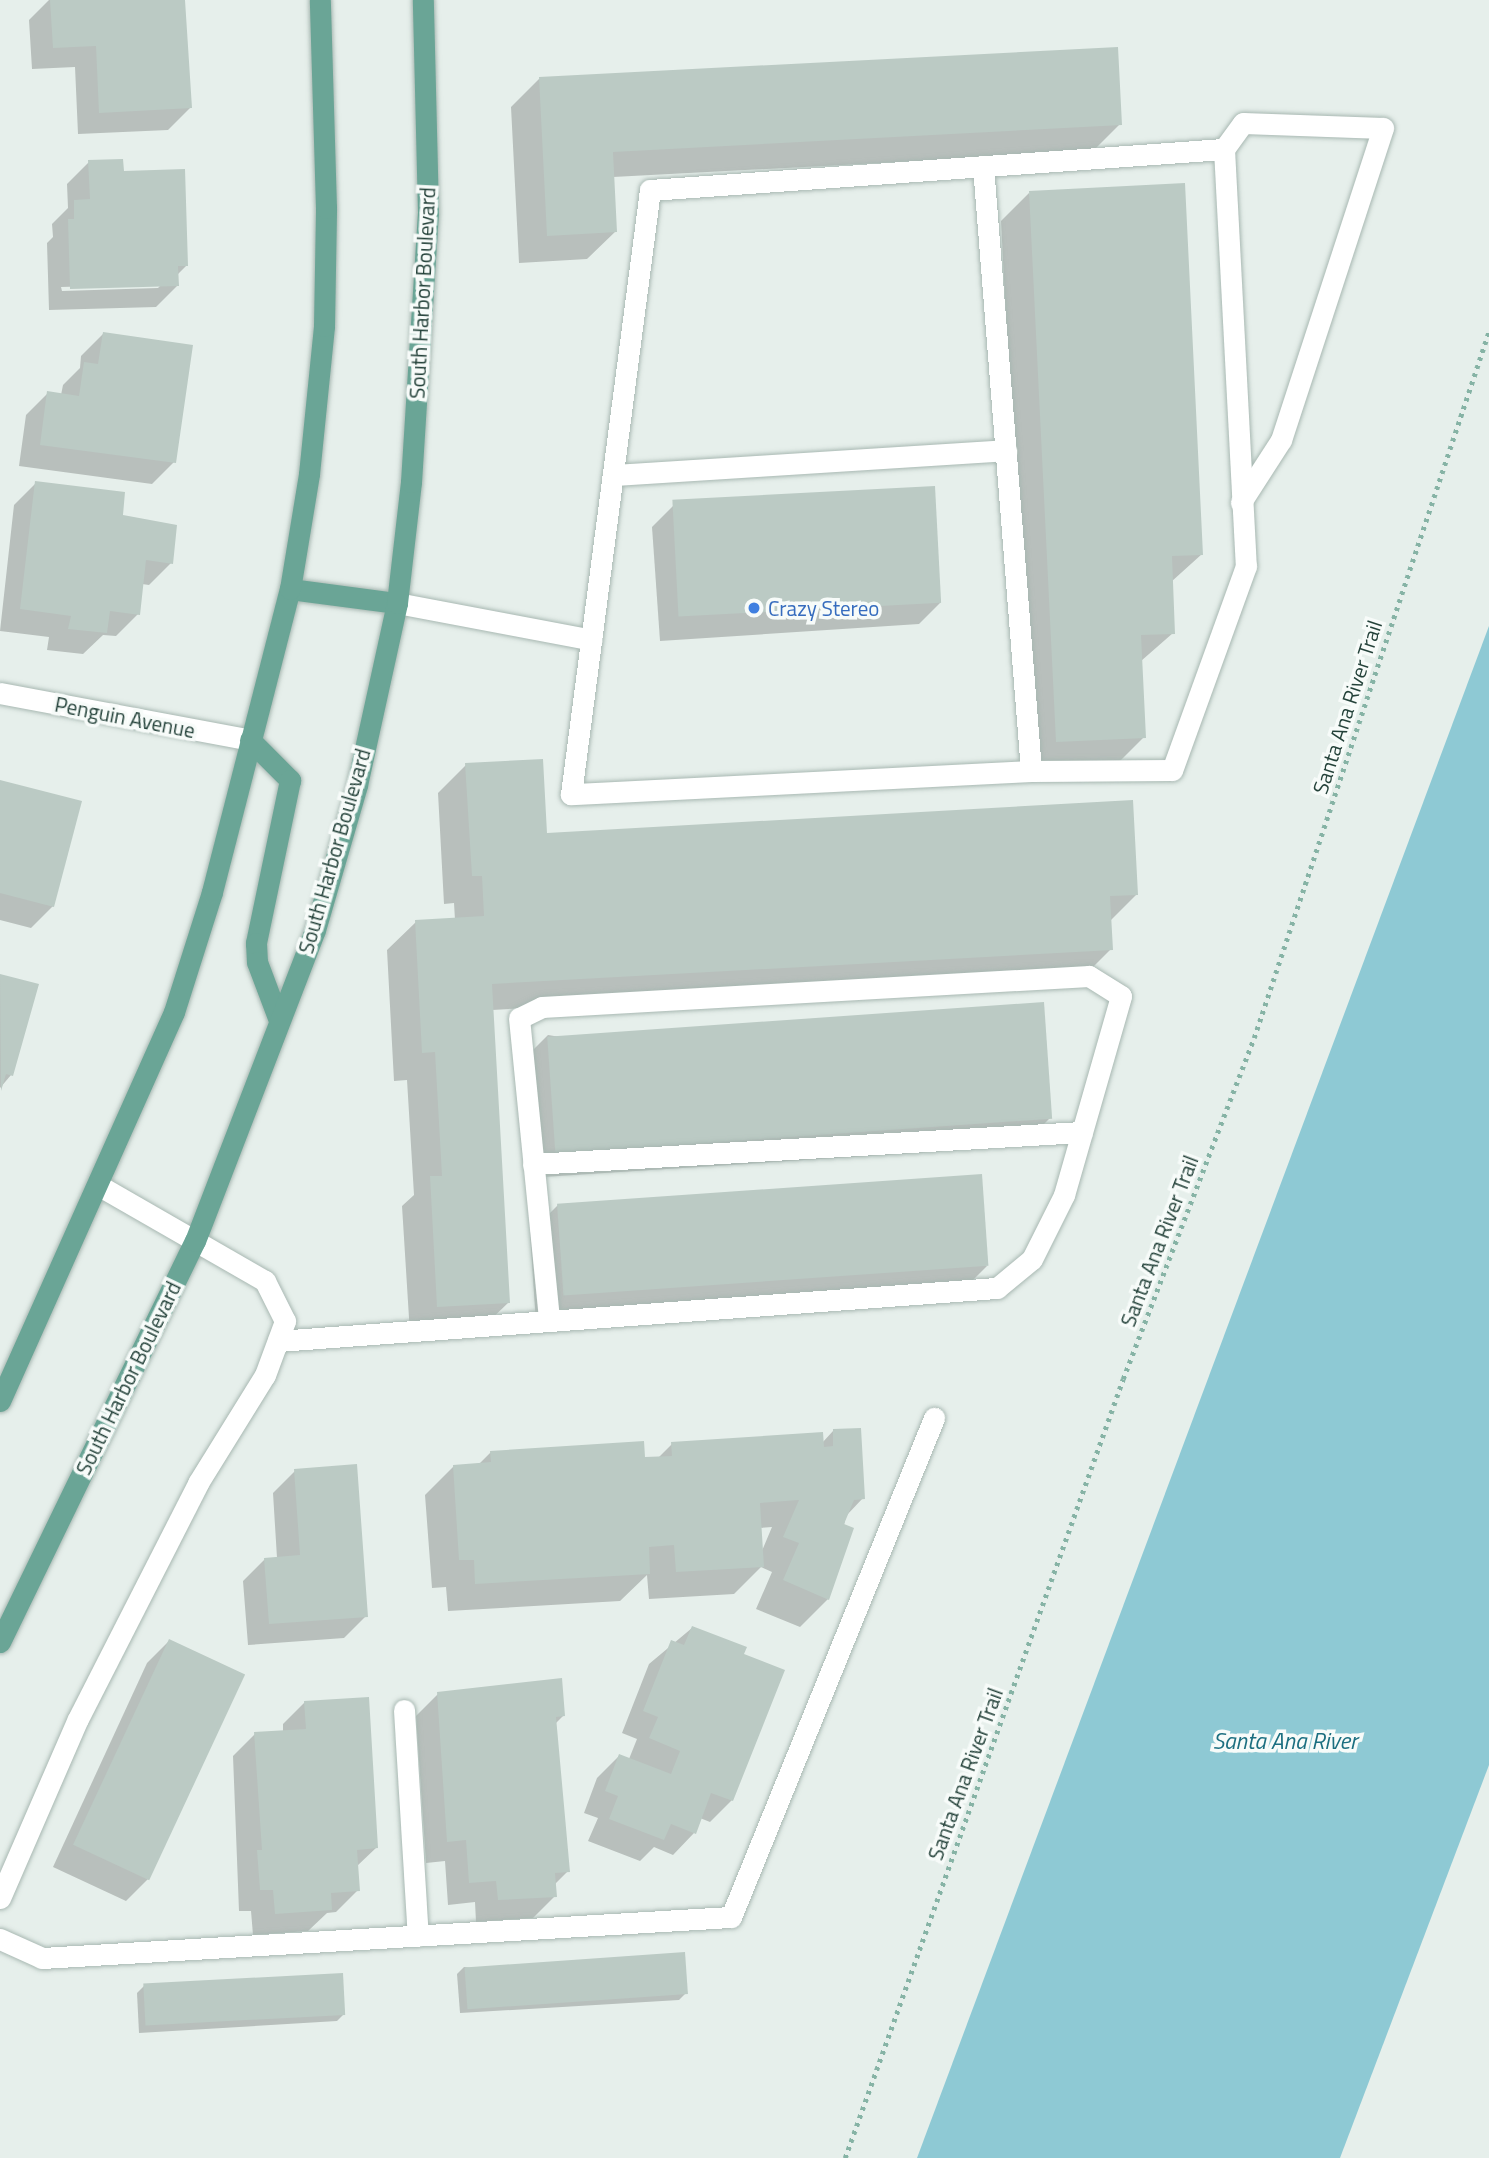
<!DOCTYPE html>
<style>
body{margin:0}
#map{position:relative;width:1489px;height:2158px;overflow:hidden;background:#e6efeb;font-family:"Titillium Web",sans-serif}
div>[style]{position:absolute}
.water>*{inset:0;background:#8ec9d4}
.shadow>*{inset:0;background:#0003}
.building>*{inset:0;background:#bbcac4;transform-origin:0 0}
.path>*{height:4.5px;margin-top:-2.25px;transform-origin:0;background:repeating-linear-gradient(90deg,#86b3a5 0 3.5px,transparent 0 8.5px)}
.roads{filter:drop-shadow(0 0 2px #a8b8b2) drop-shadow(0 0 2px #a8b8b2)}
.minor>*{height:21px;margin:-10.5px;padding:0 10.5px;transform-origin:10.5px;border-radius:10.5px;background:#fff}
.major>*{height:21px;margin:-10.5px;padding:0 10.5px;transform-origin:10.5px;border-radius:10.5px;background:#6aa596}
.dots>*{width:19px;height:19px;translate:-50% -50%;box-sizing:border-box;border:4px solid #f7fbf9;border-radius:50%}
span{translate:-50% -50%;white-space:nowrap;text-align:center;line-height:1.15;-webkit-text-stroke:7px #f7fbf9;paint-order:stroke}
.street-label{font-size:21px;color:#24423a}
.shop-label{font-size:21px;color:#366cbe}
.left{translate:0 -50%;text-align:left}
.water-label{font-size:23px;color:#1c6f80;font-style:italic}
</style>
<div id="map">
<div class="water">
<div style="clip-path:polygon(1489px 626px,1489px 1765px,1340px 2158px,917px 2158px)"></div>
</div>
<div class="shadow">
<div style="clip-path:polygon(49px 0,184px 0,190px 108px,168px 130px,78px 134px,75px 67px,32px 69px,29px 20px)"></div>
<div style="clip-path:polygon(539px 79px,1120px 124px,1092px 152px,613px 177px,616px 231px,587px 259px,519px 263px,511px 107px)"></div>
<div style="clip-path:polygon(evenodd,89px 162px,122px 173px,187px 265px,177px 275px,178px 285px,156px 307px,49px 310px,47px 243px,53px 237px,52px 224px,68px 208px,67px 184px,89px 162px,162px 284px,158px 288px,62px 291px,61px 287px,162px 284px)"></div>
<div style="clip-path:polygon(1029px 193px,1202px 554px,1171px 582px,1173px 633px,1141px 661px,1144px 737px,1116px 765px,1029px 770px,1001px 221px)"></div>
<div style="clip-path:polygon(103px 334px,174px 462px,152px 484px,19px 466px,26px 415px,48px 393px,61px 395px,63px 385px,80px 368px,81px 356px)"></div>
<div style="clip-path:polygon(36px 483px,121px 516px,171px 563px,149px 585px,142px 584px,138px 614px,116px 636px,103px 635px,83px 654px,47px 650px,49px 637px,0 631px,14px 505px)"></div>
<div style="clip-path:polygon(674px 505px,941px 602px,919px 624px,660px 641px,652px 527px)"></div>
<div style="clip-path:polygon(466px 765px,545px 835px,1137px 894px,1110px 921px,1111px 949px,1083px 977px,492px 1010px,509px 1302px,480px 1330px,410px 1334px,402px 1206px,414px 1195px,407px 1080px,394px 1081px,387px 950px,416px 922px,455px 920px,454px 903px,444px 904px,438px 793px)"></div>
<div style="clip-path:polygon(0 782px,53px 906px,31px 928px,0 920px)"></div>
<div style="clip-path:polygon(0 976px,36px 986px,11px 1075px,0 1088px)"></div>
<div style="clip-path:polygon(548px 1035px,1050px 1118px,1022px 1146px,527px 1178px,519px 1064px)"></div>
<div style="clip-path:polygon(558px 1205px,987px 1266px,959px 1294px,536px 1323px,530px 1233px)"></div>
<div style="clip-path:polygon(evenodd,833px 1431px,863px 1498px,846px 1516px,828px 1599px,800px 1627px,756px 1609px,772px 1572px,761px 1567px,734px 1594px,649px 1599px,647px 1575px,620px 1601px,448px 1611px,446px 1587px,432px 1588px,425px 1495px,454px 1466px,479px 1464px,491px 1452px,658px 1458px,672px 1444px,822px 1443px,833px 1431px,772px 1527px,761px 1553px,759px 1528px,772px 1527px)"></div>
<div style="clip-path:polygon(295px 1471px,366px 1616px,344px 1638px,248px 1645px,243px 1581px,265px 1559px,277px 1558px,273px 1493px)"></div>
<div style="clip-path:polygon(692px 1628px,742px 1655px,732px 1800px,710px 1822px,700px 1818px,694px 1833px,673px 1855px,654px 1847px,640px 1861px,588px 1841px,598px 1818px,584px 1813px,597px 1778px,619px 1756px,629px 1759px,637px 1739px,622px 1733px,649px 1664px)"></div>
<div style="clip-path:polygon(169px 1641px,148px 1879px,126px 1901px,53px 1867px,147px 1663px)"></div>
<div style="clip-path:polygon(438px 1694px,563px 1716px,555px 1724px,568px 1871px,554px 1885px,555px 1896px,533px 1918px,476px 1922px,475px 1902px,448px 1905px,445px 1861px,426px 1863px,416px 1716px)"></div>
<div style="clip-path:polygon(305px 1702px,377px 1847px,356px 1867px,358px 1890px,336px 1912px,327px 1913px,308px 1931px,253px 1935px,251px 1911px,239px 1911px,233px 1756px,255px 1734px,283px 1732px,283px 1724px)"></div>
<div style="clip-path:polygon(464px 1967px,686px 1993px,679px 2000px,460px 2013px,457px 1974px)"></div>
<div style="clip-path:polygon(144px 1986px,344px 2014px,337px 2021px,139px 2033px,137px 1993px)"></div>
</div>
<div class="building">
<div style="clip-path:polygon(50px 0,185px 0,192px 108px,99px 113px,96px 46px,53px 48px)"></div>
<div style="clip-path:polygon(1118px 47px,1122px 125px,613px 152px,617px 232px,547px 236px,539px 77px)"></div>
<div style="clip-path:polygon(123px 159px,124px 171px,185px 169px,188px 266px,178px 266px,179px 286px,70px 289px,68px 219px,74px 219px,74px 200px,90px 199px,88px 160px)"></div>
<div style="clip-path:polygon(1185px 183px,1203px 555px,1172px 556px,1175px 634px,1141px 635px,1146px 738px,1056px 742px,1029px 191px)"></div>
<div style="clip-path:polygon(103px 332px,193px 345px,176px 463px,40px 445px,47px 391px,79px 396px,84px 362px,98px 364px)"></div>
<div style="clip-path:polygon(35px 481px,125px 492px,123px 515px,177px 525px,173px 564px,146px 560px,140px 615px,110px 611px,107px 633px,68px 629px,71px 616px,20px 609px)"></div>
<div style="left:935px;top:486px;width:117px;height:263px;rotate:87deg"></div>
<div style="clip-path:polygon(543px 759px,547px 833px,1133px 800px,1138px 895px,1110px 896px,1113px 950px,492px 984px,510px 1303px,437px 1307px,430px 1176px,442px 1176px,435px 1052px,422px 1053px,415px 920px,484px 916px,482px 876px,472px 876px,465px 763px)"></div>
<div style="clip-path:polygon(0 780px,82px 801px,54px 907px,0 893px)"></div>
<div style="clip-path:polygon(0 974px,39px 984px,13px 1076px,6px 1074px,1px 1091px)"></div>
<div style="left:1044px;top:1002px;width:117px;height:498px;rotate:86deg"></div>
<div style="left:982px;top:1174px;width:92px;height:426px;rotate:86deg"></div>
<div style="clip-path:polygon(861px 1428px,865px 1499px,854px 1500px,844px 1524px,854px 1528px,829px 1600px,783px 1580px,799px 1543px,783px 1537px,799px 1500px,760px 1503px,764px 1567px,676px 1572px,674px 1545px,649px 1547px,650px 1574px,475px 1584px,474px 1560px,459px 1560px,453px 1465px,491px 1462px,490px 1451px,644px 1441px,645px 1457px,672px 1456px,671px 1442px,823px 1432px,824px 1447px,833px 1446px,833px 1429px)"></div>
<div style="clip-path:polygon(357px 1464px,368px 1617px,269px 1624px,264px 1558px,300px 1555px,294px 1469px)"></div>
<div style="clip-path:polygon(692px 1626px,747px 1647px,744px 1654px,785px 1670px,733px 1801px,711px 1793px,696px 1834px,671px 1824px,664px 1840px,609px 1819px,618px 1796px,605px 1791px,619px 1754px,671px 1774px,680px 1751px,649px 1738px,658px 1717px,643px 1711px,671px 1640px,684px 1645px)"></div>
<div style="left:169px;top:1639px;width:84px;height:227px;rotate:25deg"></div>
<div style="clip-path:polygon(562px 1678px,565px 1716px,556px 1717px,570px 1872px,555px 1873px,557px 1897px,498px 1900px,496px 1881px,469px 1883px,466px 1840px,447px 1842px,437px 1692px)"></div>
<div style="clip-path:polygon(369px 1697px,378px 1848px,357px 1850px,360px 1891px,331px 1893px,332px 1910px,275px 1914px,273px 1890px,260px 1890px,257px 1850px,262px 1850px,254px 1732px,306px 1729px,304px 1701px)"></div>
<div style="left:685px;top:1952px;width:42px;height:221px;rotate:86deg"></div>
<div style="left:343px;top:1973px;width:42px;height:200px;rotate:87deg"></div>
</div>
<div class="path">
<div style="left:845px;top:2158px;width:827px;rotate:-70.36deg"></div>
<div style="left:1123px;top:1379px;width:365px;rotate:-69deg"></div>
<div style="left:1254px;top:1038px;width:745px;rotate:-71.61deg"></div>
</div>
<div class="roads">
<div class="minor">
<div style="left:1224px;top:149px;width:418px;rotate:87deg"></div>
<div style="left:1246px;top:566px;width:217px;rotate:109.9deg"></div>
<div style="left:1172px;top:770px;width:141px;rotate:179.6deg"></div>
<div style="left:1031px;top:771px;width:461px;rotate:177.1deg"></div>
<div style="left:571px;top:794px;width:609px;rotate:-82.55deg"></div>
<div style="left:650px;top:190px;width:575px;rotate:-4.09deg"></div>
<div style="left:1224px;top:149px;width:32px;rotate:-54deg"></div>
<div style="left:1243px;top:123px;width:140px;rotate:2deg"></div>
<div style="left:1383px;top:128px;width:328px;rotate:108.1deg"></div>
<div style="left:1281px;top:440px;width:74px;rotate:122.8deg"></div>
<div style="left:983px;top:166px;width:607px;rotate:85.46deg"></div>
<div style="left:613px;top:475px;width:394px;rotate:-3.6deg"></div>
<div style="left:397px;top:603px;width:198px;rotate:10.7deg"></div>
<div style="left:0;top:693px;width:254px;rotate:10.6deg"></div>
<div style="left:533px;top:1164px;width:550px;rotate:-3.34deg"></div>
<div style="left:278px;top:1341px;width:721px;rotate:-4.22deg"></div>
<div style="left:997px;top:1288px;width:45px;rotate:-39.6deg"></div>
<div style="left:1032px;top:1259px;width:72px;rotate:-63.4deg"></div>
<div style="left:1064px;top:1195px;width:207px;rotate:-74deg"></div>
<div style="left:1121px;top:996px;width:38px;rotate:-148deg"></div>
<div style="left:1089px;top:976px;width:548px;rotate:176.76deg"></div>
<div style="left:542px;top:1007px;width:25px;rotate:154deg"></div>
<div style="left:519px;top:1018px;width:303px;rotate:84.3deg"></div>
<div style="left:404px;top:1710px;width:226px;rotate:86.5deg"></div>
<div style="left:0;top:1898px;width:195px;rotate:-66.5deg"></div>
<div style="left:78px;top:1719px;width:265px;rotate:-63deg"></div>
<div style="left:198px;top:1483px;width:127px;rotate:-58.2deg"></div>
<div style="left:265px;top:1375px;width:58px;rotate:-69.7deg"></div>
<div style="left:285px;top:1321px;width:45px;rotate:-116.6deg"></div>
<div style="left:265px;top:1281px;width:193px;rotate:-150.1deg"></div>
<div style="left:0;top:1939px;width:46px;rotate:24.3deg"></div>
<div style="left:42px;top:1958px;width:690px;rotate:-3.41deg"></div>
<div style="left:731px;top:1917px;width:539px;rotate:-67.86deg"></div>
</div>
<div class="major">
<div style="left:290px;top:589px;width:108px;rotate:7.5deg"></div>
<div style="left:250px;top:740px;width:57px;rotate:45deg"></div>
<div style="left:290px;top:780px;width:167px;rotate:101.8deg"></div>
<div style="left:256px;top:943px;width:19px;rotate:87deg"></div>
<div style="left:257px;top:962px;width:60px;rotate:69.4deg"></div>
<div style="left:0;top:1401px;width:426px;rotate:-65.9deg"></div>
<div style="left:174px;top:1012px;width:126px;rotate:-72.4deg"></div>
<div style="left:212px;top:892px;width:313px;rotate:-75.6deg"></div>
<div style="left:290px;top:589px;width:117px;rotate:-80.6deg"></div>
<div style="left:309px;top:474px;width:149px;rotate:-84.2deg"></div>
<div style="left:324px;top:326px;width:118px;rotate:-89deg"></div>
<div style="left:326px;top:208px;width:208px;rotate:-91.7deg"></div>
<div style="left:0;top:1642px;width:446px;rotate:-64.1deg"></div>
<div style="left:195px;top:1241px;width:333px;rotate:-68.9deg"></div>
<div style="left:315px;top:930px;width:151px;rotate:-73.8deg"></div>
<div style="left:357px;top:785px;width:186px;rotate:-77.6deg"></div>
<div style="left:397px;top:603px;width:122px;rotate:-83.4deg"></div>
<div style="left:411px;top:482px;width:271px;rotate:-86.4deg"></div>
<div style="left:428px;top:212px;width:212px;rotate:-91.4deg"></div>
</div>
</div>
<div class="dots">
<div style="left:754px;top:608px;background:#3f7fe0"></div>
</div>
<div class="street-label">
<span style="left:422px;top:293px;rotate:-87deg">South Harbor Boulevard</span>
<span style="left:1347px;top:707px;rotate:-72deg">Santa Ana River Trail</span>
<span style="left:125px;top:717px;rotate:11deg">Penguin Avenue</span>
<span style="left:334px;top:851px;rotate:-74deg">South Harbor Boulevard</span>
<span style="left:1159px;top:1241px;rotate:-69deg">Santa Ana River Trail</span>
<span style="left:128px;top:1378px;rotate:-64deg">South Harbor Boulevard</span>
<span style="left:965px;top:1774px;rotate:-70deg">Santa Ana River Trail</span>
</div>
<div class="shop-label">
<span class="left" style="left:768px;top:608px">Crazy Stereo</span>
</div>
<div class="water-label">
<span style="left:1285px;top:1741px">Santa Ana River</span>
</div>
</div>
